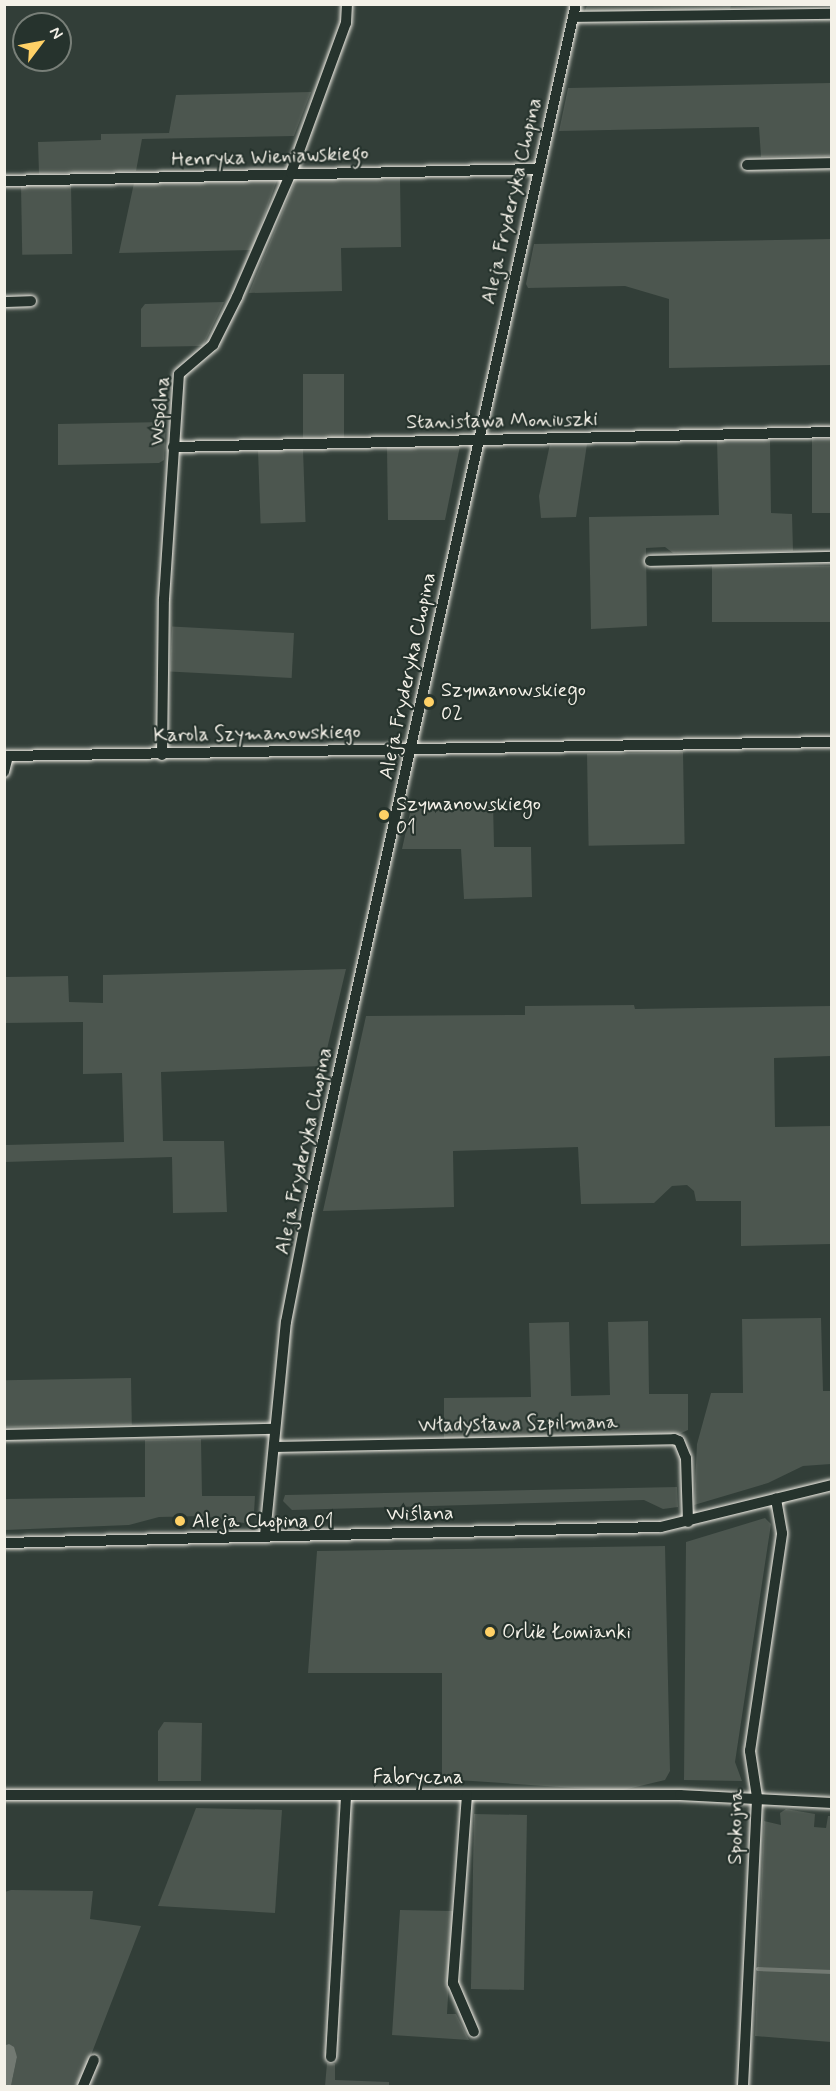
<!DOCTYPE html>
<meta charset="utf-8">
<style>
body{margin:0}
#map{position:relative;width:836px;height:2091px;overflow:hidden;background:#323e38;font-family:Mynerve,sans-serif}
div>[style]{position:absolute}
.green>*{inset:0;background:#4c564f;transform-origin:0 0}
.water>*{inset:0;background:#727972}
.stream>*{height:4px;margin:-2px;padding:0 2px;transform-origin:2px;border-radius:2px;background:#727972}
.roads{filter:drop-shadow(0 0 2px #f4f1e8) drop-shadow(0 0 2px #f4f1e8)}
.street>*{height:10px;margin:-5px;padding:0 5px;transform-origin:5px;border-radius:5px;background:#26332d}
.dots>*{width:16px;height:16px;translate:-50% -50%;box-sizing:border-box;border:3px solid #26332d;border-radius:50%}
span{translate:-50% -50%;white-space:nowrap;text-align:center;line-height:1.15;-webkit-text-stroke:4.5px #26332d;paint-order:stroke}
.street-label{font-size:20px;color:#f4f1e8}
.poi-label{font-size:20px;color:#f4f1e8}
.left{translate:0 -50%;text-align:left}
.frame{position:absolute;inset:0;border:6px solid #f4f1e8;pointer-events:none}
.north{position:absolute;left:12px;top:12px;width:60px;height:60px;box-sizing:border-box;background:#26332d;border:2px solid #787f78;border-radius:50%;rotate:58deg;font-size:16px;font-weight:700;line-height:24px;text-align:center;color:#f4f1e8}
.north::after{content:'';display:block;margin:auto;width:21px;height:27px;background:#ffd166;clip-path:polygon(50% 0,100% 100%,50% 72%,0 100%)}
</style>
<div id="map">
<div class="green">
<div style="clip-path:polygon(587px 5px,587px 4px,731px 5px,730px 9px,585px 11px)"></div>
<div style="clip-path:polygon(831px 83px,831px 156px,761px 157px,759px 127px,559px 131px,568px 88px)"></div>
<div style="clip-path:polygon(311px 92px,294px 136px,142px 139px,136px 171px,39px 174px,38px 142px,101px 140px,101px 134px,169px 133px,176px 95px)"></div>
<div style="clip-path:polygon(400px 177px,401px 247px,341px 248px,342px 291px,249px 293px,296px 179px)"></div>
<div style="clip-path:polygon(277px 180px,252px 250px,119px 253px,134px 183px)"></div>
<div style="left:71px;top:184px;width:70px;height:50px;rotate:89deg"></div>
<div style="clip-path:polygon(831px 239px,831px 365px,669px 368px,669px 299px,625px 286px,528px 288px,526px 284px,534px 244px)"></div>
<div style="clip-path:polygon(224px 302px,203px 346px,141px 347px,141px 309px,145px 304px)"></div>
<div style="left:303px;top:374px;width:41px;height:64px"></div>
<div style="clip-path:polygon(166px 422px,164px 460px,159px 463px,58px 465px,58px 424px)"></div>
<div style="left:812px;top:439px;width:19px;height:74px"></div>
<div style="clip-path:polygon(717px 440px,770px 440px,771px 513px,792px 514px,793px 551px,673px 553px,665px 547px,646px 548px,647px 626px,591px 629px,589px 517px,719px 515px)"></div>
<div style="clip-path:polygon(550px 444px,587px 444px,576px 517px,541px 518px,539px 496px)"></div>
<div style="clip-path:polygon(460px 446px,445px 520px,388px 520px,387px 447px)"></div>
<div style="left:303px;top:449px;width:73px;height:45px;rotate:88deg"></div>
<div style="left:831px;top:566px;width:56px;height:119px;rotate:90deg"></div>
<div style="left:294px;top:633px;width:45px;height:122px;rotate:93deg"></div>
<div style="left:683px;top:752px;width:92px;height:96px;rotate:89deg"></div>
<div style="clip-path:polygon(493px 802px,494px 847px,531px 847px,532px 897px,464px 899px,461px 849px,402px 849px,412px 804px)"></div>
<div style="clip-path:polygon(346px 969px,323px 1066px,161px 1072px,163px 1141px,224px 1141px,227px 1212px,173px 1213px,172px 1157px,5px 1162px,5px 1145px,124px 1142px,122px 1073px,83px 1074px,83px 1022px,5px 1023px,5px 977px,68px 976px,69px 1002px,103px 1003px,103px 975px)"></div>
<div style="clip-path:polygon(634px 1005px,635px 1009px,831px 1006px,831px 1056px,774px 1058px,775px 1127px,831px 1126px,831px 1244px,741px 1246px,741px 1201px,696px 1201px,694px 1191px,687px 1185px,672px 1186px,654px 1203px,581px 1204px,578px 1147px,453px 1151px,454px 1207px,323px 1211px,366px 1016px,525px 1015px,525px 1006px)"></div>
<div style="clip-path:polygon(821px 1318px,823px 1391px,831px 1391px,831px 1464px,803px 1466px,768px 1483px,694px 1505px,697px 1444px,711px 1393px,743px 1393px,742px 1319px)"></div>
<div style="clip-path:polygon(648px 1321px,649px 1394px,688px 1394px,688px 1430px,677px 1435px,444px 1439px,444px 1398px,531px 1397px,529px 1323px,569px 1322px,571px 1396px,610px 1395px,608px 1322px)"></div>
<div style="left:131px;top:1378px;width:47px;height:126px;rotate:89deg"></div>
<div style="clip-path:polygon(201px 1439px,202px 1496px,255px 1496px,254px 1513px,244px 1523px,202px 1516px,159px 1517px,129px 1525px,5px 1530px,5px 1499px,145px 1497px,145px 1440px)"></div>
<div style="clip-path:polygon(677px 1487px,678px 1507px,663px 1509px,644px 1500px,292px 1510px,283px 1501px,285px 1495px)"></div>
<div style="clip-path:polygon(765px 1518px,771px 1524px,735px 1762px,742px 1781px,684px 1780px,686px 1542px)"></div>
<div style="clip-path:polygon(665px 1546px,670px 1771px,665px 1780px,619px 1791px,442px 1779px,442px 1673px,308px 1673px,317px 1551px)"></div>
<div style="clip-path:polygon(164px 1722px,202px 1723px,201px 1781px,158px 1781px,158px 1731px)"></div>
<div style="clip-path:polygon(196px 1808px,282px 1810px,275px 1913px,158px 1906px)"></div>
<div style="clip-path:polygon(786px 1809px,815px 1814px,814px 1827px,826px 1828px,828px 1816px,831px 1816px,831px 2042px,755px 2036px,764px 1821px,781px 1825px,780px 1813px)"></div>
<div style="left:474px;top:1814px;width:53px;height:175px;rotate:1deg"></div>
<div style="clip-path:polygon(11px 1890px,93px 1891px,90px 1919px,141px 1926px,79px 2086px,11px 2086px,17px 2057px,9px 2044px,5px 2045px,5px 1892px)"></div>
<div style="clip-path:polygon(400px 1910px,453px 1911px,447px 2014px,456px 2014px,469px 2040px,392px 2035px)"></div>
<div style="clip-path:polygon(327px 2063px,335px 2064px,335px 2080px,389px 2082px,389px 2086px,325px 2086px)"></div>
</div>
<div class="water">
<div style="clip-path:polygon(9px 2044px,14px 2047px,17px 2057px,11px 2086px,5px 2086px,5px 2045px)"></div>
</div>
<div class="stream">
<div style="left:758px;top:1969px;width:74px;rotate:2.3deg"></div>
</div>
<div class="roads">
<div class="street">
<div style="left:573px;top:17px;width:259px;rotate:-0.7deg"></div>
<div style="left:747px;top:165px;width:85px;rotate:-1.3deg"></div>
<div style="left:4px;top:181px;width:533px;rotate:-1.29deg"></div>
<div style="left:4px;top:302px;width:27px;rotate:-2deg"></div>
<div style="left:173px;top:447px;width:659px;rotate:-1.3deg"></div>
<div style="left:650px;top:561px;width:182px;rotate:-1.3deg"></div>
<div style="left:162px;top:755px;width:156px;rotate:-89.3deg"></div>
<div style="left:164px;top:599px;width:225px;rotate:-86.2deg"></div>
<div style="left:179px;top:374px;width:45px;rotate:-40.5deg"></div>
<div style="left:213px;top:345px;width:54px;rotate:-63.4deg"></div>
<div style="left:237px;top:297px;width:135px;rotate:-66.5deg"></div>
<div style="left:291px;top:173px;width:160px;rotate:-69.9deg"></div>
<div style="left:346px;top:23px;width:19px;rotate:-87deg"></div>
<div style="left:4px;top:756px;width:828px;rotate:-0.97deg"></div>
<div style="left:4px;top:772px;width:16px;rotate:-76deg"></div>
<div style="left:4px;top:1435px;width:271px;rotate:-1.3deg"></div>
<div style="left:274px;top:1447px;width:400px;rotate:-1.1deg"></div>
<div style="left:674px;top:1439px;width:5px;rotate:22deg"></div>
<div style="left:679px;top:1441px;width:18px;rotate:68deg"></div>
<div style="left:686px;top:1458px;width:64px;rotate:88.2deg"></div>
<div style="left:265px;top:1535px;width:214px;rotate:-84.4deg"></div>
<div style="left:286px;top:1322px;width:110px;rotate:-79deg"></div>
<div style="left:307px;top:1214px;width:1240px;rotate:-77.47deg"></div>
<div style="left:4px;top:1543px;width:657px;rotate:-1.4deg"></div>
<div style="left:661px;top:1527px;width:176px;rotate:-13.8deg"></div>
<div style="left:4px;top:1795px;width:676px"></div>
<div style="left:680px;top:1795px;width:152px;rotate:3deg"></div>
<div style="left:467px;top:1795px;width:189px;rotate:94.3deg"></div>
<div style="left:453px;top:1983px;width:53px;rotate:66.8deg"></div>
<div style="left:331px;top:2057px;width:262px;rotate:-86.7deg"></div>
<div style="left:83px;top:2086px;width:28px;rotate:-67deg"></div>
<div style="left:743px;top:2086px;width:289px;rotate:-87.2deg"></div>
<div style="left:757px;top:1797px;width:47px;rotate:-98.7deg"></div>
<div style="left:750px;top:1751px;width:220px;rotate:-81.6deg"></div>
<div style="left:782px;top:1533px;width:35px;rotate:-100deg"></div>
</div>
</div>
<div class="dots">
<div style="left:429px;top:702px;background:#ffd166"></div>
<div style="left:384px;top:815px;background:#ffd166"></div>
<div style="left:180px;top:1521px;background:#ffd166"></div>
<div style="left:490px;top:1632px;background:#ffd166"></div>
</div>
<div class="street-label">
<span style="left:270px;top:157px;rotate:-2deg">Henryka Wieniawskiego</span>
<span style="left:512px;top:201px;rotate:-77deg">Aleja Fryderyka Chopina</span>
<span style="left:160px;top:411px;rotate:-84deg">Wspólna</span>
<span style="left:502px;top:421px;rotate:-1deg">Stanisława Moniuszki</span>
<span style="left:408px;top:676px;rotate:-78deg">Aleja Fryderyka Chopina</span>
<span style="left:257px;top:734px;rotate:-1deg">Karola Szymanowskiego</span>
<span style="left:304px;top:1151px;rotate:-78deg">Aleja Fryderyka Chopina</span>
<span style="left:518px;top:1424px;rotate:-1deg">Władysława Szpilmana</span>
<span style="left:420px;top:1514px;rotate:-1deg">Wiślana</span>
<span style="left:418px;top:1777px">Fabryczna</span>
<span style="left:736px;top:1827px;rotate:-89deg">Spokojna</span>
</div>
<div class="poi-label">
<span class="left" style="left:441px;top:702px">Szymanowskiego<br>02</span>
<span class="left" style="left:396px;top:816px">Szymanowskiego<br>01</span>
<span class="left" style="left:192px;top:1521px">Aleja Chopina 01</span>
<span class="left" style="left:502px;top:1632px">Orlik Łomianki</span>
</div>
<div class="frame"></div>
<div class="north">N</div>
</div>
